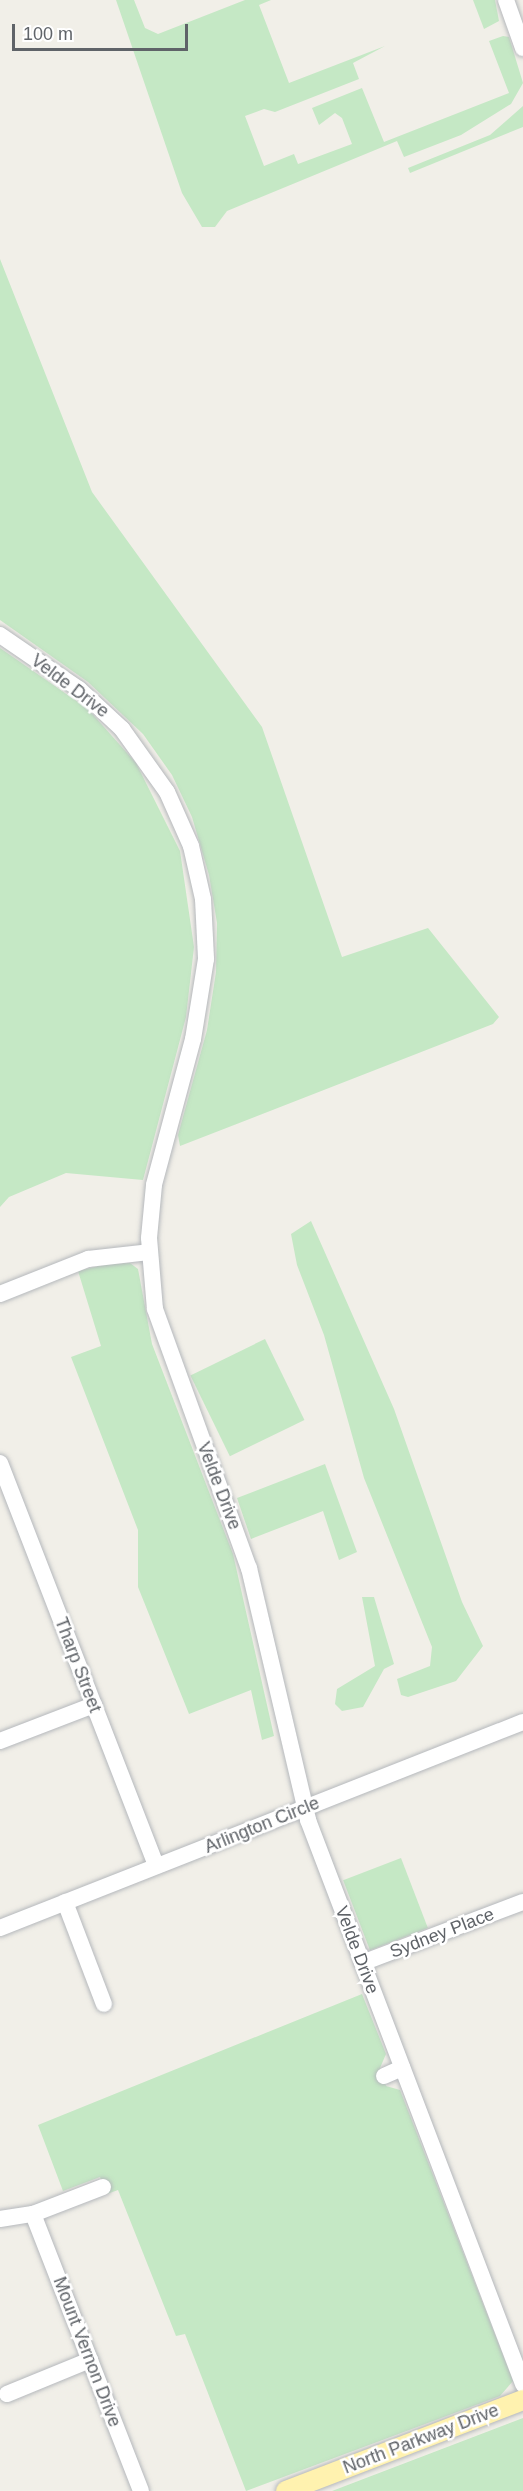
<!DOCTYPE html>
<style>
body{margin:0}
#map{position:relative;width:523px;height:2491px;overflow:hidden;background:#f1efe8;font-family:Helvetica,sans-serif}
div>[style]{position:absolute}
.green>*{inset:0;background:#c5e8c5;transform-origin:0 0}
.roads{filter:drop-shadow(0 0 2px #b5b8bc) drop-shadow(0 0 2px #b5b8bc)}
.minor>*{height:16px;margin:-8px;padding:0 8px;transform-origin:8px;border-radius:8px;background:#fff}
.major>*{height:20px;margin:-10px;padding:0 10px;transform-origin:10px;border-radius:10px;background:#fff2af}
span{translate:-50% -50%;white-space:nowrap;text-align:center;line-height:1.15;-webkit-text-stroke:5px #fff;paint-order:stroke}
.street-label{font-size:18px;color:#5f6368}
.scale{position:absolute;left:12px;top:24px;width:176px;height:27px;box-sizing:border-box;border:3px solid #5f6368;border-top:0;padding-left:8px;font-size:18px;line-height:21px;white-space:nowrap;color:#5f6368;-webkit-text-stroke:4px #fff;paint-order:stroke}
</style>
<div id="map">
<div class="green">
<div style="clip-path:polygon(116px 0,134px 0,145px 28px,158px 34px,245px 0,271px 0,259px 5px,289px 83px,385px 46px,353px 63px,359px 79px,275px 112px,264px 109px,245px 116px,264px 166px,294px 154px,298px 164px,352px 144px,342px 118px,335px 113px,319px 125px,312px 108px,362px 88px,384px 142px,509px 93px,489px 41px,503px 36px,509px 37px,523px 83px,511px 104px,461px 135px,404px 157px,397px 141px,227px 211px,215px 227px,202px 227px,182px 193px)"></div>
<div style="clip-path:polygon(473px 0,495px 0,499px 21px,484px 29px)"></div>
<div style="clip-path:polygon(523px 106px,523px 127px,410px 173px,408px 168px,490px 135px)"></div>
<div style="clip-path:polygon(0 259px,92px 492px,262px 727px,342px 957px,428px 928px,499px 1017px,493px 1024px,180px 1146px,178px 1135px,207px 1030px,216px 972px,217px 923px,209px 875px,192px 817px,172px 775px,143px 734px,88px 682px,0 620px)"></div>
<div style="clip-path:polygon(0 648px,88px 709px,136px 763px,180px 851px,194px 947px,186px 1017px,143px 1180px,66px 1173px,9px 1197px,0 1207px)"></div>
<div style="clip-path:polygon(311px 1221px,394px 1409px,462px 1602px,483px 1646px,456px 1681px,408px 1697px,401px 1695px,397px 1679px,430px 1666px,432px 1647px,364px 1478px,324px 1335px,297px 1265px,291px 1234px)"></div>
<div style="clip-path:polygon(107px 1264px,130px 1263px,138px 1269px,152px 1344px,233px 1554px,274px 1736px,262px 1740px,251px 1690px,189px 1714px,138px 1587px,138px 1530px,71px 1357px,101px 1346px,78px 1271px)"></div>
<div style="left:265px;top:1339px;width:90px;height:83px;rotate:64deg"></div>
<div style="clip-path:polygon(325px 1464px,357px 1552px,339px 1560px,323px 1511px,251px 1539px,237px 1498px)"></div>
<div style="clip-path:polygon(362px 1597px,374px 1597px,394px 1664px,384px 1669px,363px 1707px,342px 1711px,335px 1704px,337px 1689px,375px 1666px)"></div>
<div style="left:401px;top:1858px;width:75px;height:62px;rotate:69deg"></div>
<div style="clip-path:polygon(362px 1994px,386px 2054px,380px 2068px,386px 2086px,400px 2090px,513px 2381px,500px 2396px,246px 2491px,185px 2334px,176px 2336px,118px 2190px,107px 2194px,100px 2177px,63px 2191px,38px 2125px)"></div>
<div style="clip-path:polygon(523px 2418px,523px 2491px,332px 2491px)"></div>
</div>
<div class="roads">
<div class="minor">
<div style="left:506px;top:0;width:51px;rotate:70.5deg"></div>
<div style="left:0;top:635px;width:96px;rotate:34.4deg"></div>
<div style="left:79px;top:689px;width:59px;rotate:42.9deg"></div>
<div style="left:122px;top:729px;width:77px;rotate:54.5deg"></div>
<div style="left:167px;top:792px;width:59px;rotate:66deg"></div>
<div style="left:191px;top:846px;width:54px;rotate:77.2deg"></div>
<div style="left:203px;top:899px;width:60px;rotate:87.1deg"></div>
<div style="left:206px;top:959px;width:81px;rotate:99.2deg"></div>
<div style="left:193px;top:1039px;width:151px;rotate:105deg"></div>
<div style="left:154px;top:1185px;width:53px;rotate:95.4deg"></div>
<div style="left:149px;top:1238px;width:71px;rotate:85.2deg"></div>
<div style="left:155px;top:1309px;width:276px;rotate:70.1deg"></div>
<div style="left:249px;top:1568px;width:259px;rotate:76.8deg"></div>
<div style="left:308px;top:1820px;width:604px;rotate:69.13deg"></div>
<div style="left:0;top:1294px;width:95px;rotate:-21.7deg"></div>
<div style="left:88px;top:1259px;width:61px;rotate:-6.5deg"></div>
<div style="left:0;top:1463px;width:432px;rotate:68.8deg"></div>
<div style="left:0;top:1741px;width:101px;rotate:-21deg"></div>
<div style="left:65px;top:1902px;width:109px;rotate:69.1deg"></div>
<div style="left:0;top:1928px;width:562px;rotate:-21.5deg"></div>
<div style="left:362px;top:1963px;width:172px;rotate:-20.8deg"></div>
<div style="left:384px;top:2076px;width:20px;rotate:-24deg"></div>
<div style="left:33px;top:2214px;width:297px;rotate:68.7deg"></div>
<div style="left:0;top:2219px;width:33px;rotate:-9deg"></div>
<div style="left:33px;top:2214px;width:75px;rotate:-21.1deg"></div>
<div style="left:7px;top:2394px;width:90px;rotate:-22.3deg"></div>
</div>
<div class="major">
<div style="left:286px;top:2491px;width:254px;rotate:-21deg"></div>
</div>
</div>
<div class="street-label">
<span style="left:70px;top:686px;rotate:37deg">Velde Drive</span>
<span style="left:219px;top:1486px;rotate:69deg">Velde Drive</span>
<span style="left:78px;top:1665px;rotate:69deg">Tharp Street</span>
<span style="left:262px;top:1825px;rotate:-22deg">Arlington Circle</span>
<span style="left:442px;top:1933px;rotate:-21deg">Sydney Place</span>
<span style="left:357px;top:1950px;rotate:69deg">Velde Drive</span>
<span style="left:87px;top:2352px;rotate:69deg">Mount Vernon Drive</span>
<span style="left:421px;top:2439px;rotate:-21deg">North Parkway Drive</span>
</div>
<div class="scale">100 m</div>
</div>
